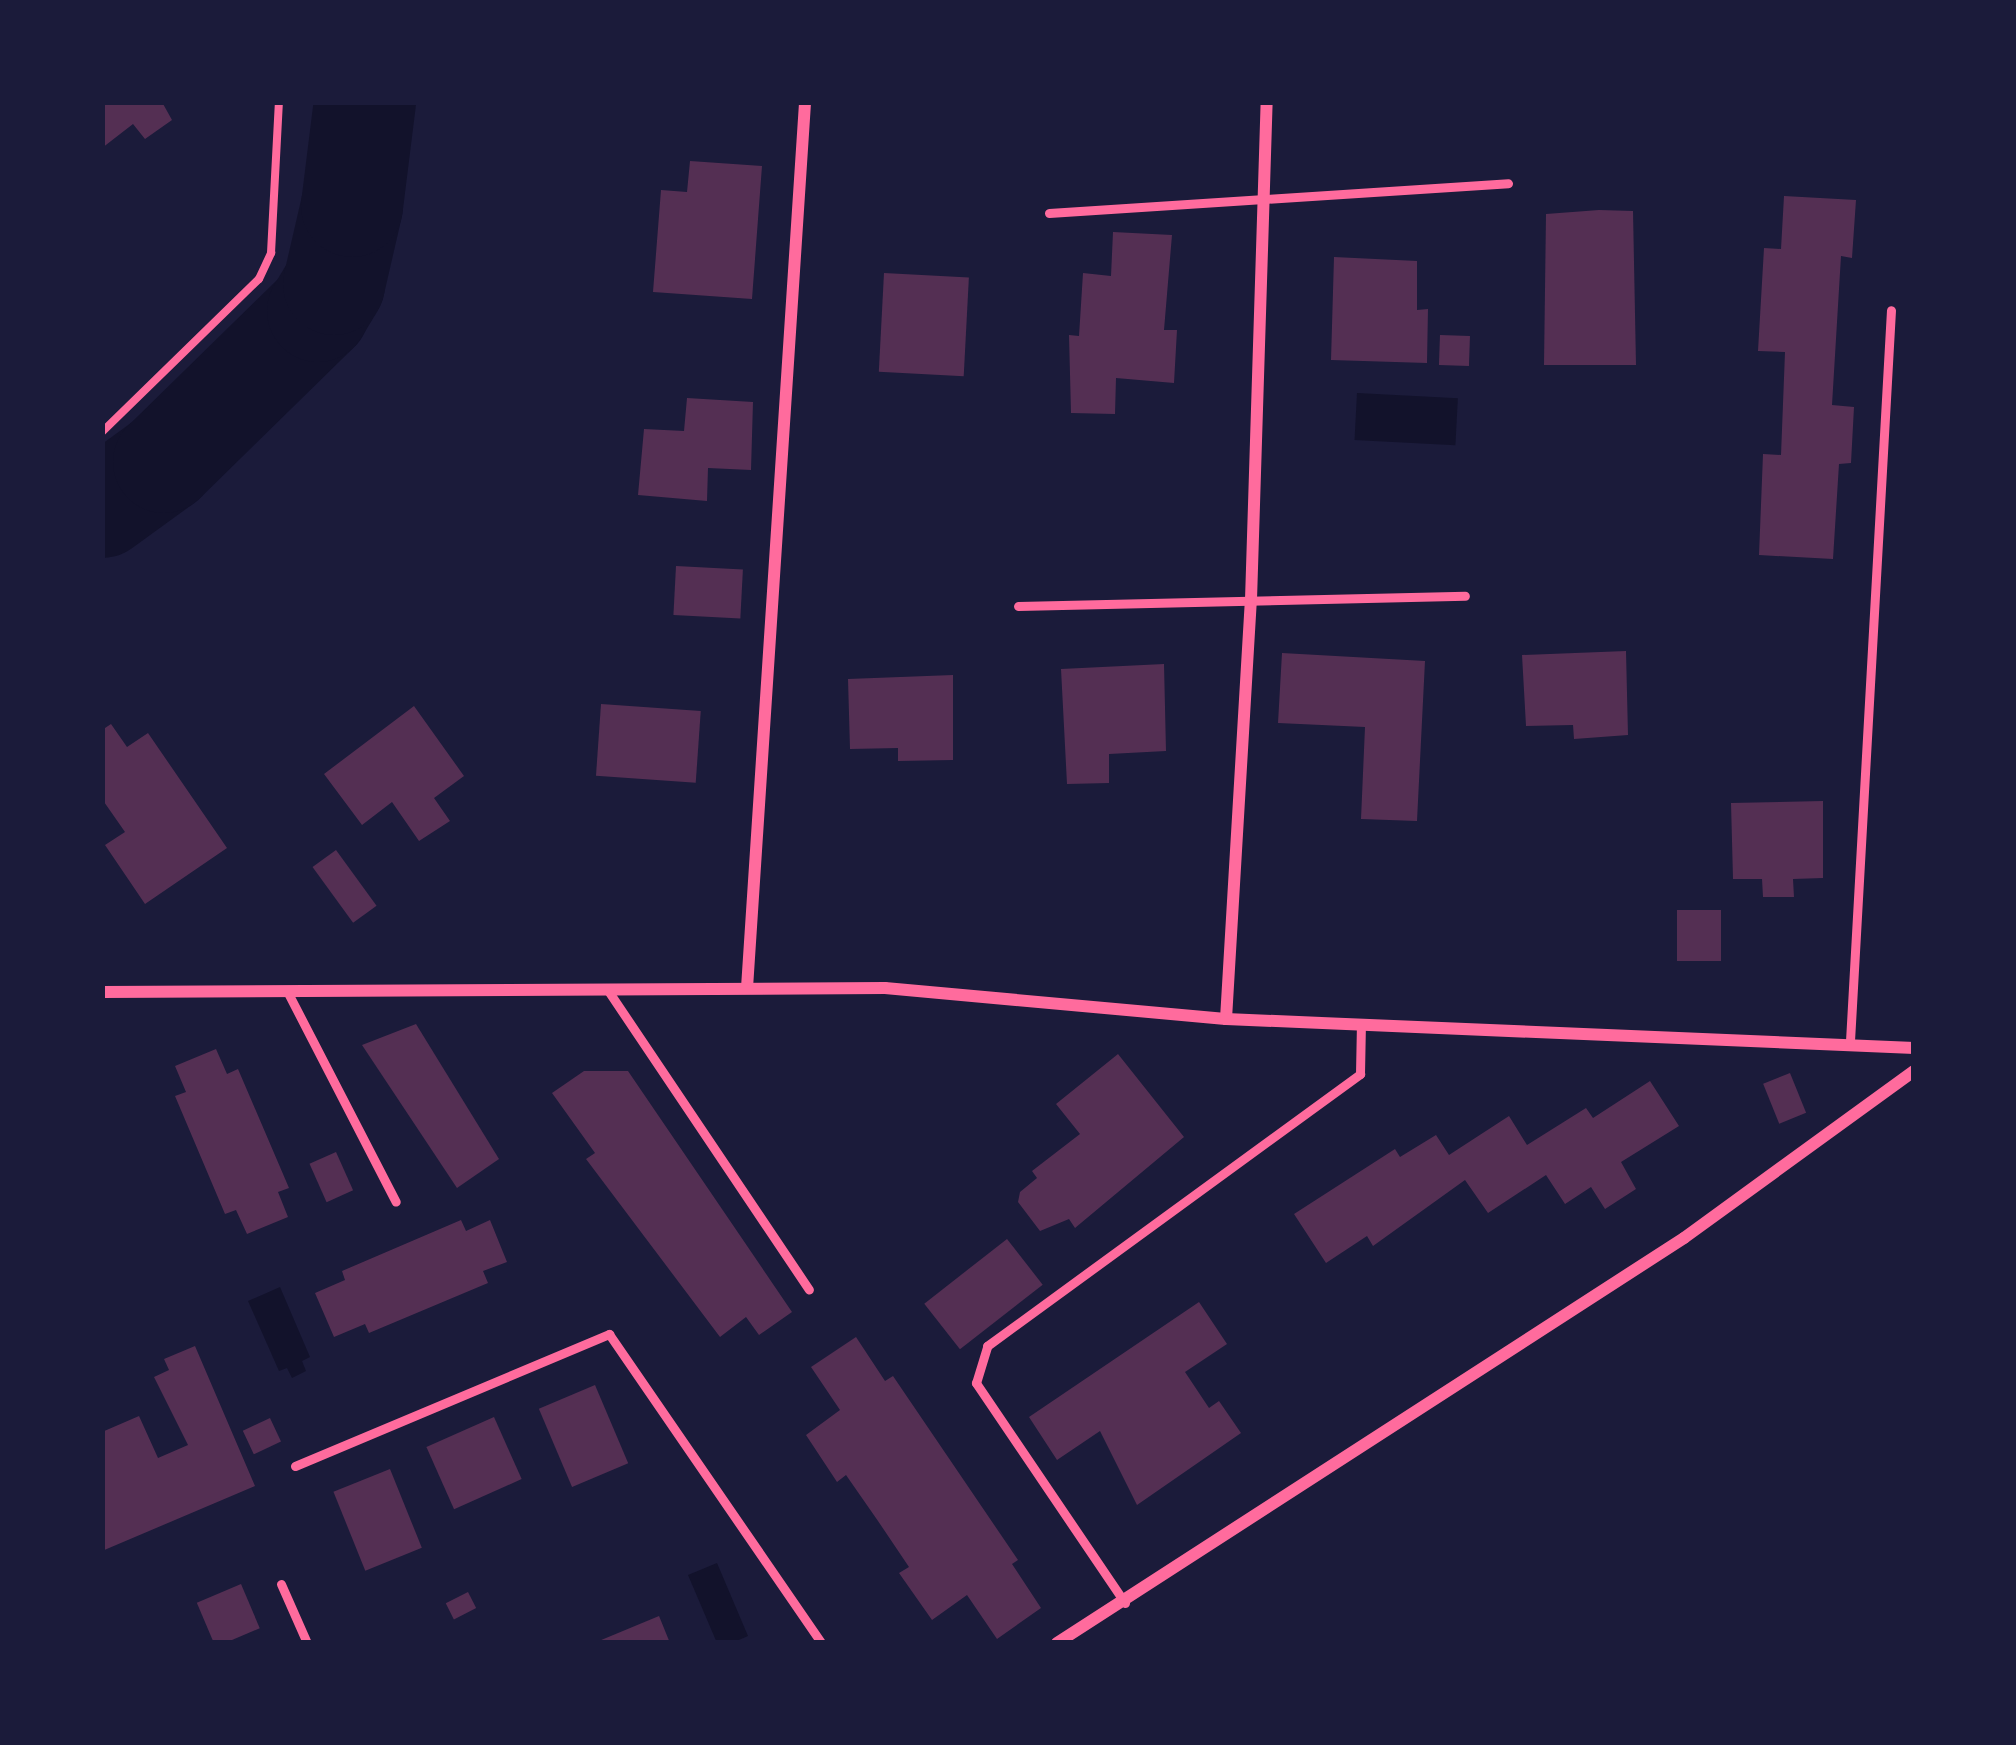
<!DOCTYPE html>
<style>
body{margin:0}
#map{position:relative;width:2016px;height:1745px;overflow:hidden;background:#1b1b3a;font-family:"Titillium Web",sans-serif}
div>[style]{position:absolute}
.water>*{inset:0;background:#12122b;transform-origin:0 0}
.river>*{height:102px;margin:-51px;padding:0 51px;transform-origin:51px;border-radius:51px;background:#12122b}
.building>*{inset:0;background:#542f53;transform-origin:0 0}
.path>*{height:8px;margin:-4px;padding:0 4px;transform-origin:4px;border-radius:4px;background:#ff6b9d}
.service>*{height:9px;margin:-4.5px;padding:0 4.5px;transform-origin:4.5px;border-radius:4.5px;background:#ff6b9d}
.minor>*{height:12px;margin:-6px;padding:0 6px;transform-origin:6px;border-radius:6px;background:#ff6b9d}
span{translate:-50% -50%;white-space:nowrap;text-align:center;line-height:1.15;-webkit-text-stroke:12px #1b1b3a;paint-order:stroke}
.frame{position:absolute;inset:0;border:105px solid #1b1b3a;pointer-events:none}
</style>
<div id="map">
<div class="water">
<div style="left:1357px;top:393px;width:101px;height:47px;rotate:3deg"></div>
<div style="clip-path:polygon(280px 1287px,310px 1357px,302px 1361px,306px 1371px,292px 1378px,287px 1368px,279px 1371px,248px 1301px)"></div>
<div style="clip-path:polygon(717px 1563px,748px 1636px,732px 1643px,717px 1643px,688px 1575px)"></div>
</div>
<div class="river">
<div style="left:102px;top:507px;width:77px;rotate:-36deg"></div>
<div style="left:164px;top:462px;width:216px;rotate:-44.4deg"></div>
<div style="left:318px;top:311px;width:31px;rotate:-59deg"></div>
<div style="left:334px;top:284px;width:80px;rotate:-77deg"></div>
<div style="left:352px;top:206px;width:105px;rotate:-82.9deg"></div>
</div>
<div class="building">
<div style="clip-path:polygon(102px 102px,162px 102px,172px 120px,145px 139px,133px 124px,102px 148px)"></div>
<div style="clip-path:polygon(690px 161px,762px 166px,752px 299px,653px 292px,661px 190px,687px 192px)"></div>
<div style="clip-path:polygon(1784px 196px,1856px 200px,1852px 258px,1841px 256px,1832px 405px,1854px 407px,1851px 463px,1839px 464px,1833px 559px,1759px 555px,1763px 454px,1781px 455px,1785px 352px,1758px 351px,1764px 248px,1781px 249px)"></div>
<div style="clip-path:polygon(1599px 210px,1633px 211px,1636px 365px,1544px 365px,1546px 214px)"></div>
<div style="clip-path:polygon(1113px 232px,1172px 235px,1164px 330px,1177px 330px,1174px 383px,1116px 378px,1115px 414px,1071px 413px,1069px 335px,1079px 336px,1083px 273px,1111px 276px)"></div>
<div style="clip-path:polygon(1334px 257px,1417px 261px,1417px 310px,1428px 309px,1427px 363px,1331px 360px)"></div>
<div style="left:884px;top:273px;width:85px;height:99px;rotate:3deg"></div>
<div style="left:1440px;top:335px;width:30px;height:30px;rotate:2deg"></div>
<div style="clip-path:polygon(687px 398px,753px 402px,751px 470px,708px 468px,707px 501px,638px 495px,644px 429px,684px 431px)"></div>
<div style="left:676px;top:566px;width:67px;height:49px;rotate:3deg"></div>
<div style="clip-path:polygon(1626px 651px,1628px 735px,1574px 739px,1573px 725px,1526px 726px,1522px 655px)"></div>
<div style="clip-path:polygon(1282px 653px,1425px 661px,1417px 821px,1361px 819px,1365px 727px,1278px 723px)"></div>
<div style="clip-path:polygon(1164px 664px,1166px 751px,1109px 754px,1109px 783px,1067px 784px,1061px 669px)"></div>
<div style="clip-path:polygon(953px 675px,953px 760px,898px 761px,898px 748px,850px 749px,848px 679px)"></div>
<div style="left:601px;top:704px;width:100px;height:72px;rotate:4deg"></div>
<div style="clip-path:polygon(414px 706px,464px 776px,434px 798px,450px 821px,419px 841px,392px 802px,362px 825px,324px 774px)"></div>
<div style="clip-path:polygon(111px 724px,127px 747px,148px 733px,227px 848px,145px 904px,105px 845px,125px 832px,102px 799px,102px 730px)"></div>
<div style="clip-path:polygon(1823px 801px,1823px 878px,1793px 879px,1794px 897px,1763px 897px,1762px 879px,1733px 879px,1731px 803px)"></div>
<div style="left:336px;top:850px;width:69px;height:29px;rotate:54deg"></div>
<div style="left:1677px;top:910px;width:44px;height:51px"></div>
<div style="clip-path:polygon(416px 1024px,499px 1159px,457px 1188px,362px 1045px)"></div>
<div style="clip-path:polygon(216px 1049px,227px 1074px,238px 1069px,289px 1188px,278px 1192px,288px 1217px,247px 1234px,236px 1210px,225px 1214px,175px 1096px,186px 1092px,175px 1066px)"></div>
<div style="clip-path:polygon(1118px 1054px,1184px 1137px,1075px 1228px,1069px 1219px,1040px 1231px,1018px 1202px,1020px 1192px,1037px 1178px,1032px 1171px,1080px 1134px,1056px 1104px)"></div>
<div style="clip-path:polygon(584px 1071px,628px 1071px,792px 1312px,759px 1335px,746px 1317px,720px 1337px,586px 1159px,595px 1153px,552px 1093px)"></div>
<div style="left:1790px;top:1073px;width:43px;height:29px;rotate:68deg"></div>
<div style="clip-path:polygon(1650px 1081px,1679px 1126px,1621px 1162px,1636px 1189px,1605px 1209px,1591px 1187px,1565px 1204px,1546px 1175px,1488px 1213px,1465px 1180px,1373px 1246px,1367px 1236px,1326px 1263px,1294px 1214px,1395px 1149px,1400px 1157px,1436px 1135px,1449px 1155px,1509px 1116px,1527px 1145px,1586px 1108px,1593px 1118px)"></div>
<div style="left:336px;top:1152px;width:42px;height:29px;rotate:66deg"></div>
<div style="clip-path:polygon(461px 1220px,466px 1231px,490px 1220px,507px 1262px,483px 1271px,488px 1283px,369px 1333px,365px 1324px,334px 1337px,315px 1293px,345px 1280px,342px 1271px)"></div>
<div style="left:1007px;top:1239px;width:58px;height:105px;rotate:52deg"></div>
<div style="clip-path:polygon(1199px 1302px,1227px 1344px,1185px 1372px,1209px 1408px,1219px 1401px,1241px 1433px,1137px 1505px,1100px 1431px,1057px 1460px,1029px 1417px)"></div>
<div style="clip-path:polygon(856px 1337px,885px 1381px,893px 1376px,1018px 1560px,1012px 1564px,1041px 1608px,997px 1639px,967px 1595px,932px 1620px,899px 1573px,909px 1567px,878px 1521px,846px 1475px,837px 1482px,806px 1435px,840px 1410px,811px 1367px)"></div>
<div style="clip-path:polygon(195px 1346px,255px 1486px,102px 1551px,102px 1432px,139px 1416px,158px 1458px,188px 1445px,154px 1377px,169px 1370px,164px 1359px)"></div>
<div style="left:595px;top:1385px;width:85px;height:61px;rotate:67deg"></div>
<div style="left:494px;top:1417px;width:68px;height:74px;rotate:66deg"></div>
<div style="left:270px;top:1418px;width:26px;height:30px;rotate:65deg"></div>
<div style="left:390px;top:1469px;width:85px;height:61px;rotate:68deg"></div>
<div style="left:241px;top:1584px;width:48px;height:48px;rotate:67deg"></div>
<div style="left:468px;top:1592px;width:18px;height:25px;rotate:63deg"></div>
<div style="clip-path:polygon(659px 1616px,670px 1643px,594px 1643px)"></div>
</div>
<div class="path">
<div style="left:102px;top:432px;width:219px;rotate:-44.3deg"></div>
<div style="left:259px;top:279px;width:29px;rotate:-65deg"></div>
<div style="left:271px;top:253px;width:151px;rotate:-87deg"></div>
</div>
<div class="service">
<div style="left:1049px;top:213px;width:460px;rotate:-3.7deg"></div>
<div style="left:1018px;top:606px;width:447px;rotate:-1.3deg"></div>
<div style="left:607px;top:989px;width:362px;rotate:56.1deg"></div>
<div style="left:287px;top:991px;width:237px;rotate:62.7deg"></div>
<div style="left:1850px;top:1041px;width:732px;rotate:-86.79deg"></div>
<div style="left:295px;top:1466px;width:341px;rotate:-22.8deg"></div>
<div style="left:609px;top:1334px;width:375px;rotate:55.5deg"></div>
<div style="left:281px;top:1584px;width:64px;rotate:66.2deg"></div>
<div style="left:1125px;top:1603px;width:266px;rotate:-124.1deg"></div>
<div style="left:976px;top:1383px;width:39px;rotate:-73deg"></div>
<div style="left:987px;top:1346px;width:462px;rotate:-36.1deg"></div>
<div style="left:1360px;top:1074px;width:50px;rotate:-88.9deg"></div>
</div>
<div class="minor">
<div style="left:747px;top:988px;width:888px;rotate:-86.25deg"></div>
<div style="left:102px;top:992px;width:783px;rotate:-0.29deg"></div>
<div style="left:885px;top:988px;width:342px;rotate:5.2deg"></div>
<div style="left:1226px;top:1019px;width:689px;rotate:2.41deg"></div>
<div style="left:1226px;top:1019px;width:420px;rotate:-86.6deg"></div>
<div style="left:1251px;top:600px;width:498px;rotate:-88.2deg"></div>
<div style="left:1057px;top:1643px;width:746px;rotate:-32.86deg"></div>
<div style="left:1684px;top:1238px;width:284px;rotate:-36deg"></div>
</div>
<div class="frame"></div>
</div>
